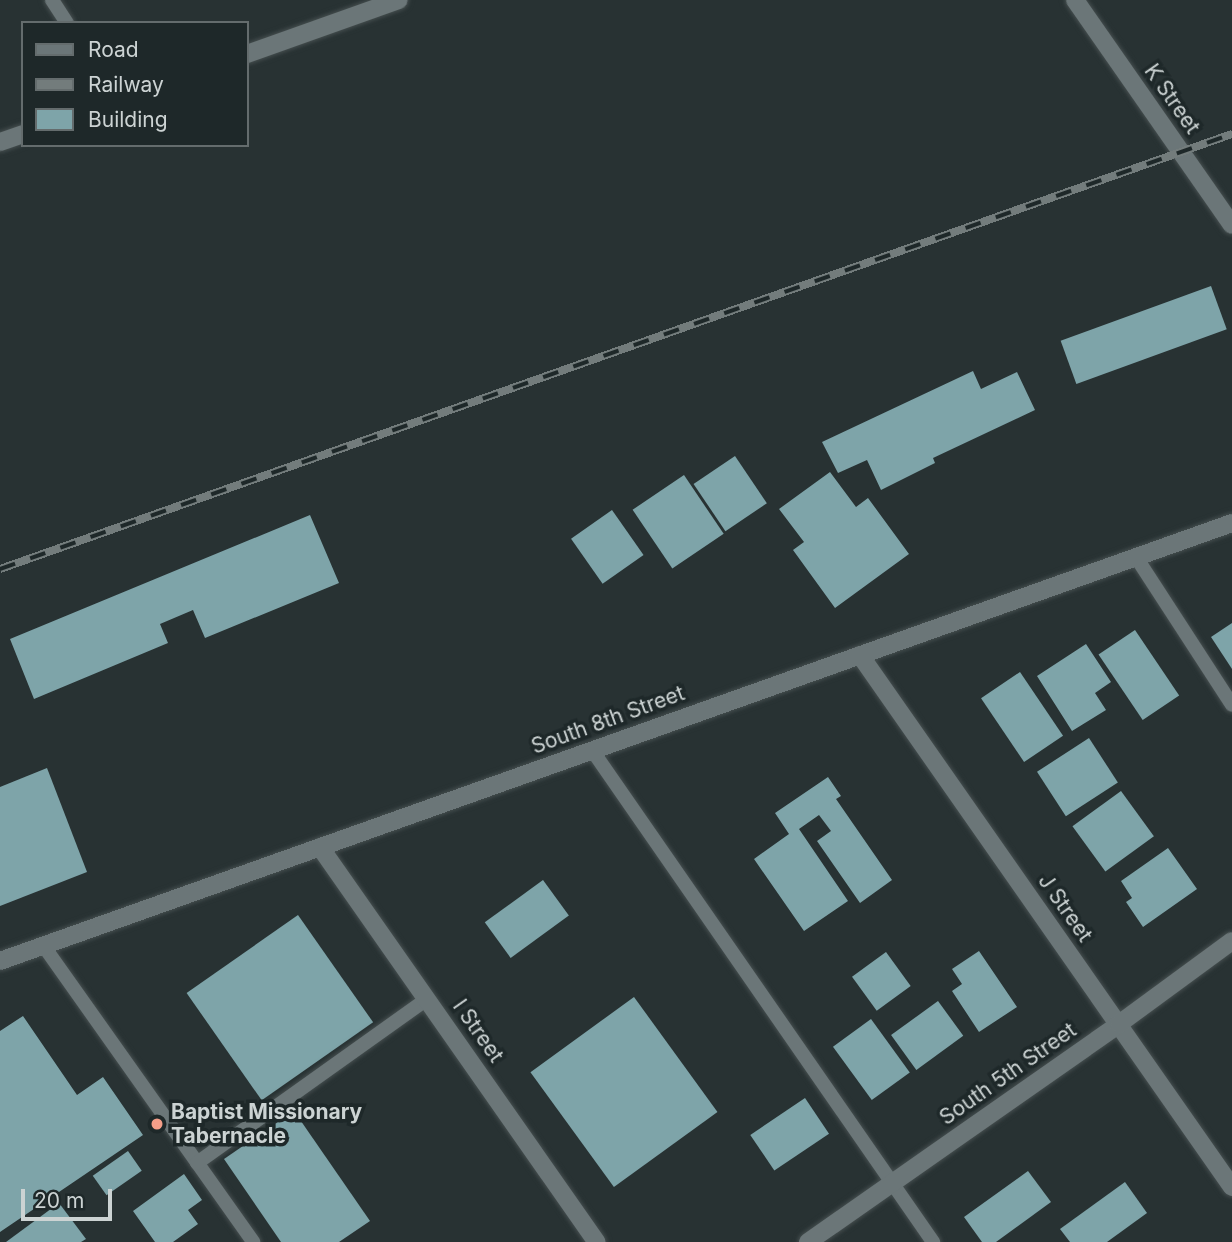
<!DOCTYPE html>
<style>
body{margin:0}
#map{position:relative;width:1232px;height:1242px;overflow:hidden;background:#283233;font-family:Inter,sans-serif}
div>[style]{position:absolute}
.building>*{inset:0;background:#7ea4a9;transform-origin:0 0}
.roads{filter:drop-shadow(0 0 2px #454e4f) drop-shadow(0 0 2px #454e4f)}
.lane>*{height:14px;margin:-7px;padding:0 7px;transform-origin:7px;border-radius:7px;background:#6b7678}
.street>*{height:18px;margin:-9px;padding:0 9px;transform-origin:9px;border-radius:9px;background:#6b7678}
.secondary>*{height:18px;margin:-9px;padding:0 9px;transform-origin:9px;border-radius:9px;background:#6b7678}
.rail>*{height:8px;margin-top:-4px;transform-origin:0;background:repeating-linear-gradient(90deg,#1e2829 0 16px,#737c7c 0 32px);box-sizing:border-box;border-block:2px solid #737c7c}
.dots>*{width:19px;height:19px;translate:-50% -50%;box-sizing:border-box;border:4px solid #1e2829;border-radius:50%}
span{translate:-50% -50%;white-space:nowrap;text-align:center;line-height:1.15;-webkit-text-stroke:7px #1e2829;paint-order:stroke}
.street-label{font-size:21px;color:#ccd3d3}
.poi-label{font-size:21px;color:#ccd3d3;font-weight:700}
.left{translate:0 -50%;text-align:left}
.legend{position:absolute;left:21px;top:21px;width:228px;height:126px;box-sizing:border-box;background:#1e2829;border:2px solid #646c6d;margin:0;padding:9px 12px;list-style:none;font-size:21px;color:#ccd3d3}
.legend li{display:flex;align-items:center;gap:14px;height:35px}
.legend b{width:35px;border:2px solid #646c6d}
.scale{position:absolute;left:21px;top:1189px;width:91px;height:32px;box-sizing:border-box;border:4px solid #ccd3d3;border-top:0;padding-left:9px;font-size:21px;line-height:24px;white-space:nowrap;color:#ccd3d3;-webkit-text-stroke:5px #1e2829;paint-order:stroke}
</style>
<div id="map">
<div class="building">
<div style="left:1211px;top:286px;width:46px;height:160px;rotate:70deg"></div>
<div style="clip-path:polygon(973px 371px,981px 389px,1017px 372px,1035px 410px,933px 458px,935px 463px,881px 490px,867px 460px,838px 473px,822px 442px)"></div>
<div style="left:735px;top:456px;width:57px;height:50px;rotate:56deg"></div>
<div style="clip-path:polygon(830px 472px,856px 507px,868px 498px,909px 554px,835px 608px,793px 550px,804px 542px,779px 509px)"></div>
<div style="left:684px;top:475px;width:71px;height:62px;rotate:56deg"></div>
<div style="left:612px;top:510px;width:55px;height:50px;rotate:55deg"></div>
<div style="clip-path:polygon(310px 515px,339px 583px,205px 638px,193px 610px,160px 624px,168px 643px,34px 699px,10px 639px)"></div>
<div style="clip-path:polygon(1232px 623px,1232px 669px,1211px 637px)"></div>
<div style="left:1135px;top:630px;width:79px;height:44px;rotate:56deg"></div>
<div style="clip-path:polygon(1086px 644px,1111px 682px,1095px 693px,1106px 710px,1072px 731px,1037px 676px)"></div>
<div style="left:1020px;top:672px;width:77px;height:47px;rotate:56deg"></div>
<div style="left:1089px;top:738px;width:53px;height:62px;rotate:57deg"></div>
<div style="clip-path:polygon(47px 768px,87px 872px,0 906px,0 787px)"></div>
<div style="clip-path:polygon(828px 777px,841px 796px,836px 799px,892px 880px,860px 903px,817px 841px,831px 831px,819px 815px,799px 829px,848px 901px,804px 931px,754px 859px,789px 834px,775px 813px)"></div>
<div style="left:1121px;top:791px;width:56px;height:60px;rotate:54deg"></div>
<div style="clip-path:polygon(1168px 848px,1197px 889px,1143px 927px,1126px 902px,1132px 898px,1121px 881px)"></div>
<div style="left:543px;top:880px;width:44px;height:72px;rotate:54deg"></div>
<div style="left:298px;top:915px;width:131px;height:136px;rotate:55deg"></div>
<div style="clip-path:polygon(979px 951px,1017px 1007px,979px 1032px,952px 991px,962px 984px,952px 969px)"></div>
<div style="left:886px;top:952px;width:42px;height:42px;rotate:54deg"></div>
<div style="left:634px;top:997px;width:142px;height:128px;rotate:54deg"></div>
<div style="left:938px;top:1001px;width:43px;height:58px;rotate:54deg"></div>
<div style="clip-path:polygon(23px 1016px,77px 1095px,103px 1077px,143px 1135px,0 1232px,0 1031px)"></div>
<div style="left:871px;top:1019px;width:66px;height:47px;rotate:54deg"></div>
<div style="left:805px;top:1098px;width:43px;height:66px;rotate:56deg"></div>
<div style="clip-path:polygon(294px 1111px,370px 1221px,339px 1242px,281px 1242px,224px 1159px)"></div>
<div style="left:128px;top:1151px;width:24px;height:43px;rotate:55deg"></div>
<div style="clip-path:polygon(1028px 1171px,1051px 1202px,996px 1242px,982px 1242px,964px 1217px)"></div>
<div style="clip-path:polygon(184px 1174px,202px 1200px,188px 1210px,198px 1224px,173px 1242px,155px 1242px,133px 1211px)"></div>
<div style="clip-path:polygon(1125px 1182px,1147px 1213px,1107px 1242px,1070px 1242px,1060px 1229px)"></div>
<div style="clip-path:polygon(59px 1203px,86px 1239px,81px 1242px,6px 1242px)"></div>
</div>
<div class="roads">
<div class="lane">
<div style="left:52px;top:0;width:27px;rotate:57deg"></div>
<div style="left:1136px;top:557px;width:176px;rotate:57deg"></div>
<div style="left:592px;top:750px;width:599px;rotate:55.27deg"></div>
<div style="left:43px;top:945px;width:364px;rotate:54.7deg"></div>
<div style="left:197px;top:1163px;width:282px;rotate:-35.5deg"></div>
</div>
<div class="street">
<div style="left:247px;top:54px;width:161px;rotate:-19.6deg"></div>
<div style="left:0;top:142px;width:24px;rotate:-19deg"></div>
<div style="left:860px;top:655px;width:649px;rotate:55.04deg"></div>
<div style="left:320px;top:847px;width:482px;rotate:55deg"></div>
<div style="left:0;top:961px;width:1308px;rotate:-19.57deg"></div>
<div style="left:808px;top:1242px;width:380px;rotate:-35deg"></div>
<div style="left:1119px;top:1024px;width:140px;rotate:-36.3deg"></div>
</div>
<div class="secondary">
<div style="left:1075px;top:0;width:274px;rotate:55.1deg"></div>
</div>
</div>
<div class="rail">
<div style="left:0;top:569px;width:1307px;rotate:-19.45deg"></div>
</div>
<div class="dots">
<div style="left:157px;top:1124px;background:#f49e89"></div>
</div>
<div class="street-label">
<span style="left:1172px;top:99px;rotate:55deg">K Street</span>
<span style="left:608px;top:720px;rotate:-20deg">South 8th Street</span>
<span style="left:1065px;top:908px;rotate:55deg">J Street</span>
<span style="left:478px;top:1031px;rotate:55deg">I Street</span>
<span style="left:1008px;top:1074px;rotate:-35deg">South 5th Street</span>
</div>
<div class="poi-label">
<span class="left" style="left:171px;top:1124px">Baptist Missionary<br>Tabernacle</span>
</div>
<ul class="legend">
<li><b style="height:9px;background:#6b7678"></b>Road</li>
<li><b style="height:9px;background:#737c7c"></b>Railway</li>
<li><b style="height:19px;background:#7ea4a9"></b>Building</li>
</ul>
<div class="scale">20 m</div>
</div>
